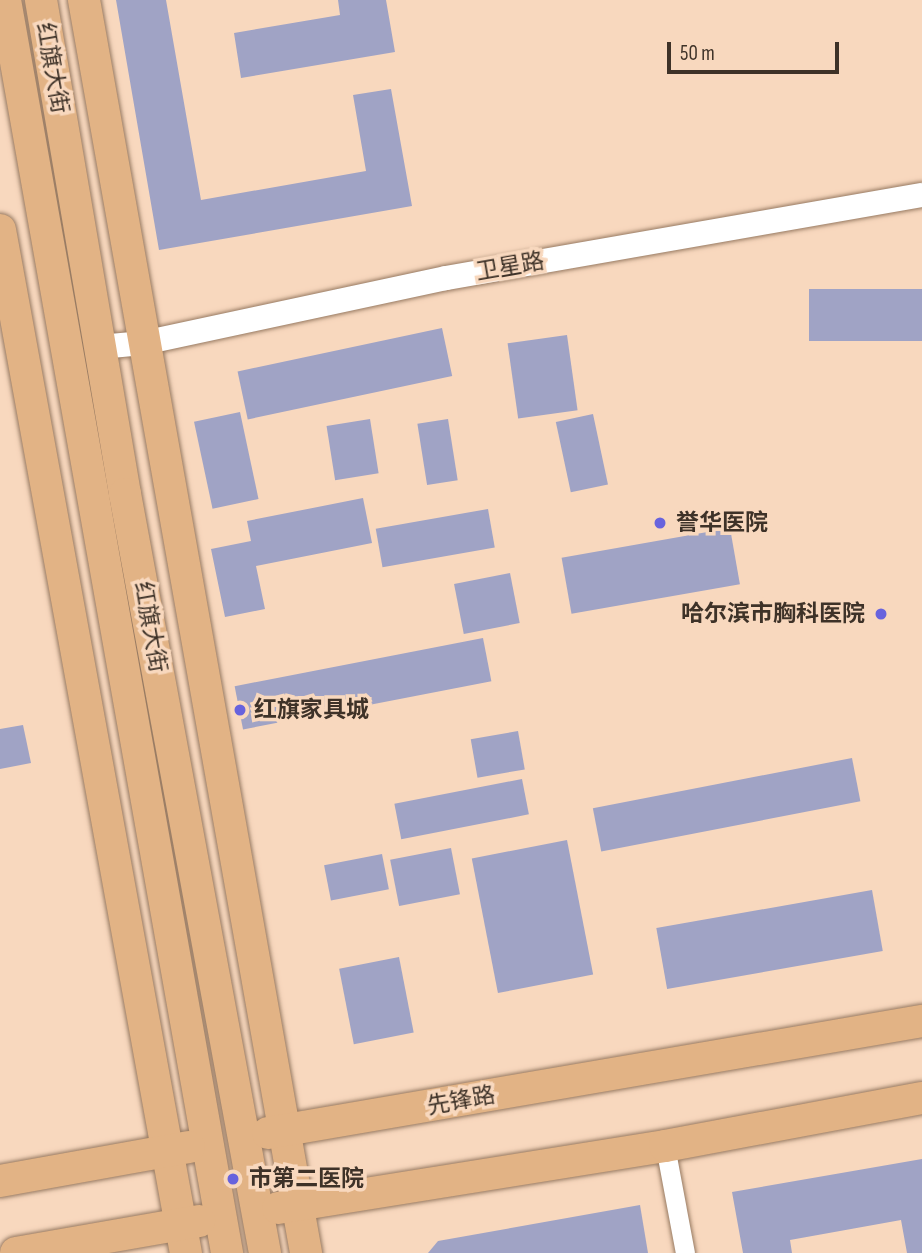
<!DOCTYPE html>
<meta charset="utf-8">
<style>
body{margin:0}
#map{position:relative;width:922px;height:1253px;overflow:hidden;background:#f8d8be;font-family:"Sofia Sans Condensed","Noto Sans SC",sans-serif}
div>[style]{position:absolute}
.building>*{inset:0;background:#a0a3c5;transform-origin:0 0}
.roads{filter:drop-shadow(0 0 2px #977a62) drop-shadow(0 0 2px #977a62)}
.minor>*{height:19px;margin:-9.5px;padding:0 9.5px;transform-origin:9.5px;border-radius:9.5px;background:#fff}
.tertiary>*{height:24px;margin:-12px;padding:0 12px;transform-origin:12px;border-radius:12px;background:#fff}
.primary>*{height:32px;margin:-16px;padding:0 16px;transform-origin:16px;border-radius:16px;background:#e2b385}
.dots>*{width:19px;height:19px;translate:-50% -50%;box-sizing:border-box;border:4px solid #f8d8be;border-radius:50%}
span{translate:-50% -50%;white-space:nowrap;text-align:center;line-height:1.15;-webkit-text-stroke:7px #f8d8be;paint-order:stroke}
.street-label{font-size:23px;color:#3e3228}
.poi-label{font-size:23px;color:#3e3228;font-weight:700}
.left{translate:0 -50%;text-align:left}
.right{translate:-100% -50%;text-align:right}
.scale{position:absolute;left:667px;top:42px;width:172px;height:32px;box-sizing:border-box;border:4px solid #3e3228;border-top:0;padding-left:9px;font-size:21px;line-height:24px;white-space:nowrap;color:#3e3228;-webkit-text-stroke:5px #f8d8be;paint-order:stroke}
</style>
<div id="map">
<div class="building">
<div style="clip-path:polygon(116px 0,166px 0,201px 200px,366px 171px,353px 95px,391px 89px,412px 206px,159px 250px)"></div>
<div style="clip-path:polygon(338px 0,386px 0,395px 52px,241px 78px,234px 33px,340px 15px)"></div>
<div style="left:922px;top:289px;width:52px;height:113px;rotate:90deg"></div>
<div style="left:442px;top:328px;width:49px;height:209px;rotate:78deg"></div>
<div style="left:567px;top:335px;width:76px;height:60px;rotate:82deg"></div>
<div style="left:240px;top:412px;width:89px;height:47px;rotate:78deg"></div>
<div style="left:593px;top:414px;width:72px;height:38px;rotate:78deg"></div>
<div style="left:370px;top:419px;width:55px;height:44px;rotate:81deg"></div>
<div style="left:448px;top:419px;width:62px;height:31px;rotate:81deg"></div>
<div style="clip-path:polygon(363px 498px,372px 543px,256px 566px,265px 609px,225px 617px,211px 549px,251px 541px,247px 521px)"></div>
<div style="left:488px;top:509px;width:39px;height:114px;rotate:80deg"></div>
<div style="left:730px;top:528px;width:57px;height:171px;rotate:80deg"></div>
<div style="left:510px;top:573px;width:51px;height:57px;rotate:79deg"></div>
<div style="left:483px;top:638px;width:44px;height:253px;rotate:79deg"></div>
<div style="clip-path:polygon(23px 725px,31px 763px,0 769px,0 729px)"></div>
<div style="left:518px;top:731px;width:39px;height:48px;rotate:80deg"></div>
<div style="left:852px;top:758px;width:44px;height:264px;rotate:79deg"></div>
<div style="left:522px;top:779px;width:36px;height:130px;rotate:79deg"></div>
<div style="left:567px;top:840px;width:137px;height:97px;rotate:79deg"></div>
<div style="left:451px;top:848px;width:47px;height:62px;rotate:79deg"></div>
<div style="left:382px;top:854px;width:36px;height:59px;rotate:79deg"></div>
<div style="left:872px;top:890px;width:62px;height:219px;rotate:80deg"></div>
<div style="left:399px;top:957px;width:77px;height:61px;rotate:79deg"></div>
<div style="clip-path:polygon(922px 1159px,922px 1253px,907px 1253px,901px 1220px,790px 1240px,792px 1253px,743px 1253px,732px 1192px)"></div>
<div style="clip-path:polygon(640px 1205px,648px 1253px,428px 1253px,438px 1241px)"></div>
</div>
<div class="roads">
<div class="minor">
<div style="left:665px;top:1146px;width:109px;rotate:79.4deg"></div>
</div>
<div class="tertiary">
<div style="left:100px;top:347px;width:43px;rotate:-5.3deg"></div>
<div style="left:143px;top:343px;width:310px;rotate:-12.1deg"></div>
<div style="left:446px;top:278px;width:483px;rotate:-9.9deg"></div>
</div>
<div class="primary">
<div style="left:5px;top:0;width:1273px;rotate:79.95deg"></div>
<div style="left:41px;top:0;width:501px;rotate:80.35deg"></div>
<div style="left:125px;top:494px;width:772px;rotate:79.55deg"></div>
<div style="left:84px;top:0;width:1273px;rotate:79.95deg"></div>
<div style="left:0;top:230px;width:1040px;rotate:79.7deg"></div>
<div style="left:268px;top:1133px;width:664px;rotate:-9.72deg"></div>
<div style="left:0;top:1181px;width:192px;rotate:-10.2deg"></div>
<div style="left:278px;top:1208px;width:392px;rotate:-9.1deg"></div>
<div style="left:665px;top:1146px;width:261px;rotate:-10.6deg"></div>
<div style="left:16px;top:1253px;width:186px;rotate:-9.9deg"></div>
</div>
</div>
<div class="dots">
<div style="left:660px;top:523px;background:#6863dd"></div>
<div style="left:881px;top:614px;background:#6863dd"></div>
<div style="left:240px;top:710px;background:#6863dd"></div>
<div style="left:233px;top:1179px;background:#6863dd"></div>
</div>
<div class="street-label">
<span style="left:52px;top:68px;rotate:80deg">红旗大街</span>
<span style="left:510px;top:267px;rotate:-10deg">卫星路</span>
<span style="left:150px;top:627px;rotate:80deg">红旗大街</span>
<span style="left:461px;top:1101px;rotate:-10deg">先锋路</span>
</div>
<div class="poi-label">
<span class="left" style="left:676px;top:523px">誉华医院</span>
<span class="right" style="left:865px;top:614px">哈尔滨市胸科医院</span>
<span class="left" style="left:254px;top:710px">红旗家具城</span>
<span class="left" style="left:249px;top:1179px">市第二医院</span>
</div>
<div class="scale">50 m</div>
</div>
